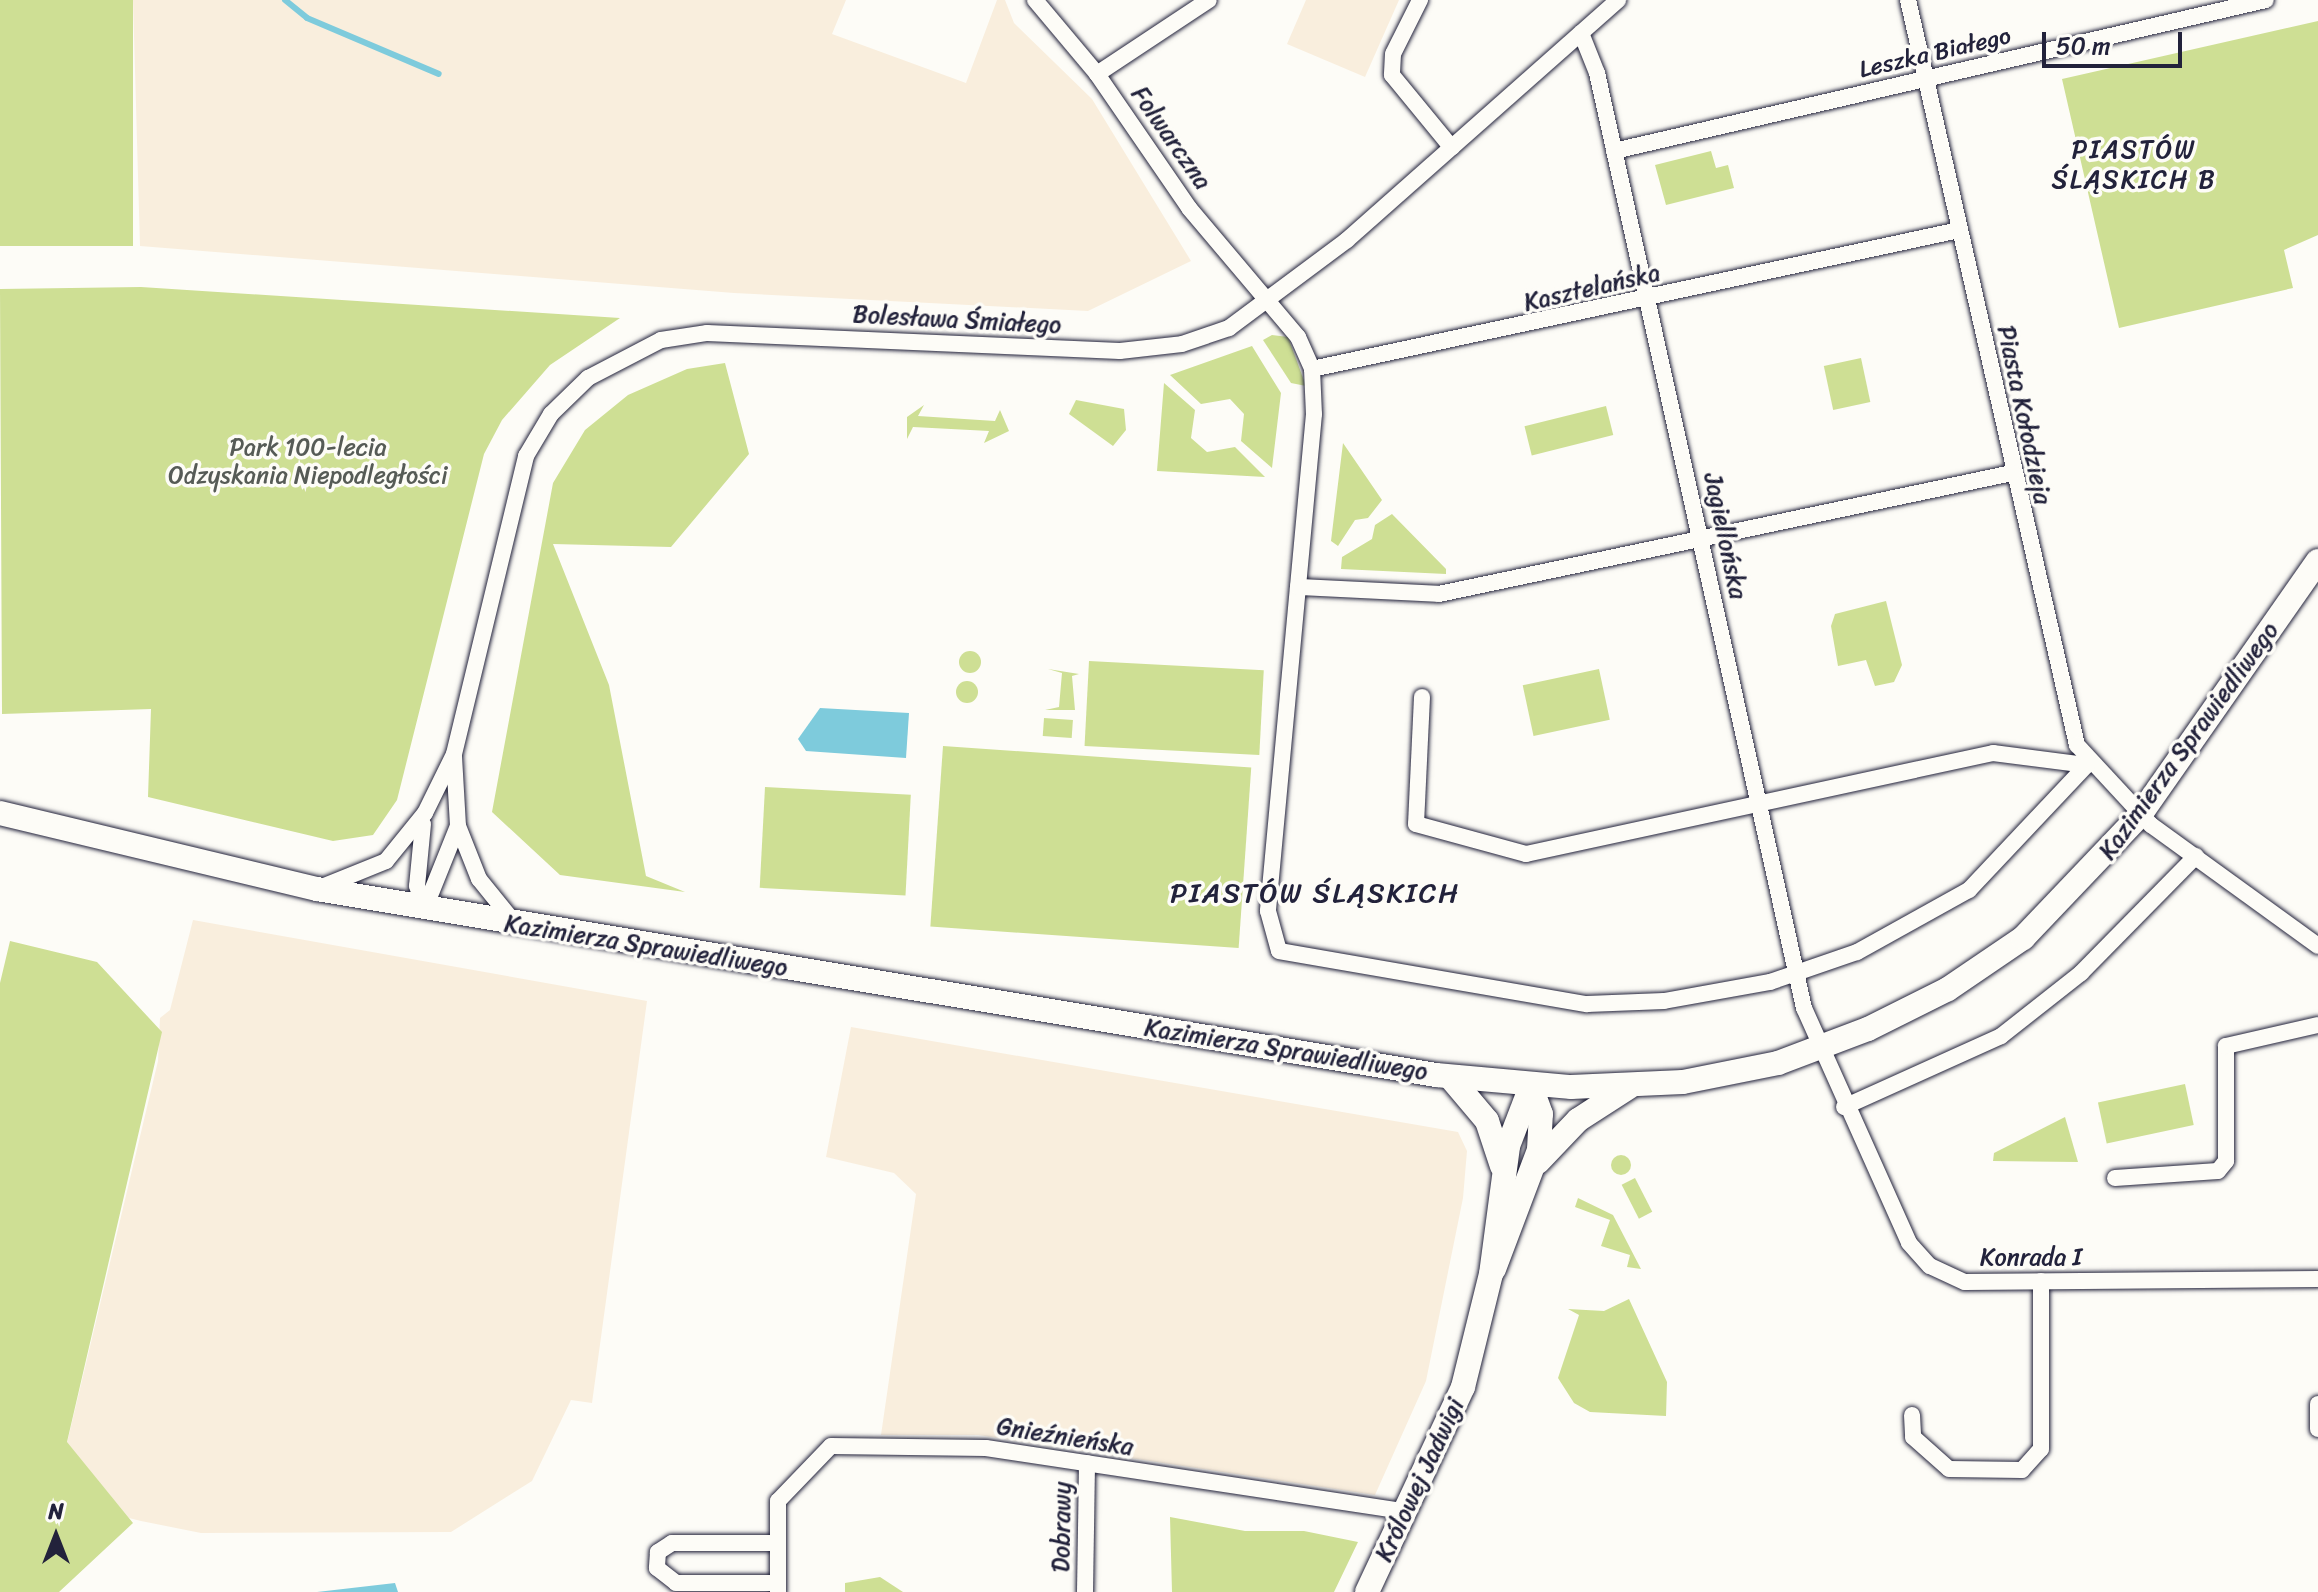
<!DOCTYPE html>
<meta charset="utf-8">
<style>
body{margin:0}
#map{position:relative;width:2318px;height:1592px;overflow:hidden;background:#fdfcf7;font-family:Sriracha,sans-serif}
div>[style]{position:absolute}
.built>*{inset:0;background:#f9eedd}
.green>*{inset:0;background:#cedf94;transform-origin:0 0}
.round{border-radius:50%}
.water>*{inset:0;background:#7ecbdc}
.stream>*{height:6px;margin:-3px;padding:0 3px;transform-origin:3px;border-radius:3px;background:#7ecbdc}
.roads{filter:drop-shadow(0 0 2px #22223b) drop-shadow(0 0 2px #22223b)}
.street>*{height:16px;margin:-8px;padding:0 8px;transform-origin:8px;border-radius:8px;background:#fdfcf7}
.secondary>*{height:24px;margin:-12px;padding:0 12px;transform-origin:12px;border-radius:12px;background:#fdfcf7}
span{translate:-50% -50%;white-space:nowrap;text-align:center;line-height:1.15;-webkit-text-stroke:7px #fdfcf7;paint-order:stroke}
.street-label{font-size:24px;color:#22223b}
.park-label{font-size:24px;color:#565b56}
.neighbourhood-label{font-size:26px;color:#22223b;letter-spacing:2px}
.quarter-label{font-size:28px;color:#22223b;letter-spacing:2px}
.north{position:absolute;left:16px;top:1496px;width:80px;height:80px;-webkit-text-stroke:6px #fdfcf7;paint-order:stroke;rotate:0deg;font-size:22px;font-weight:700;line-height:32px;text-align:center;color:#22223b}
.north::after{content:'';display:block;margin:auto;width:28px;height:36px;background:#22223b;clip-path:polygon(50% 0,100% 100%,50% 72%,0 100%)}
.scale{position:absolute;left:2042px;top:32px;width:140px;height:36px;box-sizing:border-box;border:4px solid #22223b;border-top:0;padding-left:10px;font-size:24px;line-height:28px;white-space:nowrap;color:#22223b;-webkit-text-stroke:6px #fdfcf7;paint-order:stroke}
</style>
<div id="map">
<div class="built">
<div style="clip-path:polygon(133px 0,846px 0,832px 34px,966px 83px,997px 0,1005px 0,1014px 23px,1092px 99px,1191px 261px,1088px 311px,734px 293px,140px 246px)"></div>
<div style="clip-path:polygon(1306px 0,1399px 0,1365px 77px,1287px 44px)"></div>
<div style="clip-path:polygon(193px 920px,647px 1001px,592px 1403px,571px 1400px,532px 1481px,451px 1532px,201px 1533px,141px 1521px,129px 1518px,67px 1443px,158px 1061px,160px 1018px,170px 1010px)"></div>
<div style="clip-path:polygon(851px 1027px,1458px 1132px,1467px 1151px,1463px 1198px,1426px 1381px,1375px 1495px,978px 1435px,881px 1435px,916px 1194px,894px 1173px,826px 1157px)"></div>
</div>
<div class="green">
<div style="left:0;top:0;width:133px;height:246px"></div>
<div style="clip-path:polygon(2318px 21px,2318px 235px,2284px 250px,2293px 288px,2119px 328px,2062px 79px)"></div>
<div style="clip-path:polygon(1711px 151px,1716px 168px,1728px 165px,1734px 188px,1666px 205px,1655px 165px)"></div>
<div style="clip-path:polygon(141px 287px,620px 318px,550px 365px,502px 420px,484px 454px,397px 800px,373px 835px,333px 841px,148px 797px,151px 709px,2px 714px,0 289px)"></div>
<div style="clip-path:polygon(1272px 335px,1288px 337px,1306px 386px,1291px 383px,1263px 340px)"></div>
<div style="clip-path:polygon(1252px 346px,1281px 393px,1272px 468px,1241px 441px,1244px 414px,1230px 399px,1201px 404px,1170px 375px)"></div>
<div style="left:1861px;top:358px;width:45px;height:38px;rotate:78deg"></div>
<div style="clip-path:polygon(725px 363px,749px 454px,671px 547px,553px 544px,609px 685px,646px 876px,685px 892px,560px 875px,492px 812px,553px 483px,585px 430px,628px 395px,687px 369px)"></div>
<div style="clip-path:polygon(1164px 383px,1195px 410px,1191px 438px,1207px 452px,1235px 447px,1265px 477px,1157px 471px)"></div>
<div style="clip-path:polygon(1076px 400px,1124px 409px,1126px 430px,1113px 446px,1069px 414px)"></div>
<div style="clip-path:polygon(924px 405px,918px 416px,995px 421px,1000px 410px,1009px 431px,984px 443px,989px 431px,913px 427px,907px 439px,907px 417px)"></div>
<div style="left:1606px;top:406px;width:30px;height:84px;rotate:76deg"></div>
<div style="clip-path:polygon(1343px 443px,1382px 500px,1368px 518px,1355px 520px,1338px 546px,1331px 541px)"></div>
<div style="clip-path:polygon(1392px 514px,1446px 569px,1446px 574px,1341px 569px,1342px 557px,1372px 539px,1375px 525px)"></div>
<div style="clip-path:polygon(1886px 601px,1902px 665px,1894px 682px,1875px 686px,1866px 660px,1838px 666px,1831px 626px,1835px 614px)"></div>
<div class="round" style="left:959px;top:651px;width:22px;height:22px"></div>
<div style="left:1089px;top:661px;width:175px;height:85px;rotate:3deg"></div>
<div style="clip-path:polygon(1048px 669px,1079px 674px,1072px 676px,1075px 710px,1045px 710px,1059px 707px,1062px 673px)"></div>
<div style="left:1599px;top:669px;width:52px;height:78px;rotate:78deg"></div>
<div class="round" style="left:956px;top:681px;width:22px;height:22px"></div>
<div style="left:1044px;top:718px;width:29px;height:18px;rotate:4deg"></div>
<div style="left:943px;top:746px;width:309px;height:181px;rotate:4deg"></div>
<div style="left:765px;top:787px;width:146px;height:101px;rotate:3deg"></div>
<div style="clip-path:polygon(10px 941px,97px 962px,162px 1032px,67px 1442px,133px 1523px,59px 1592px,0 1592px,0 983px)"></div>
<div style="left:2185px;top:1084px;width:42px;height:89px;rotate:78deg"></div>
<div style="clip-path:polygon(2065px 1117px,2078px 1162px,1993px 1161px,1994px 1153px)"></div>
<div class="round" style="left:1611px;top:1155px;width:20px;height:20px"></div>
<div style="left:1635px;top:1178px;width:38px;height:15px;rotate:63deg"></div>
<div style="clip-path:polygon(1578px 1198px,1613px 1215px,1641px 1269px,1627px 1267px,1630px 1255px,1601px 1246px,1610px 1220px,1575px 1207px)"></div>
<div style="clip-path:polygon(1629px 1299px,1667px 1382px,1666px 1416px,1590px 1412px,1574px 1403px,1558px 1378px,1579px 1315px,1568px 1309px,1604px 1311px)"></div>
<div style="clip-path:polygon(1170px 1517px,1245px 1531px,1304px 1531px,1358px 1542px,1334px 1592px,1172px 1592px)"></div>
<div style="clip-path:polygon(880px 1577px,903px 1592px,845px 1592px,845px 1583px)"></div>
</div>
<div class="water">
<div style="clip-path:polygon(820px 708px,909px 713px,906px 758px,806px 751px,798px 739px)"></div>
<div style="clip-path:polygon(395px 1583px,398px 1592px,317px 1592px)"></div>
</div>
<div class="stream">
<div style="left:285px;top:0;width:28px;rotate:39deg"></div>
<div style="left:307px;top:18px;width:143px;rotate:23deg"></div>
</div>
<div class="roads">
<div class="street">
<div style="left:1035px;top:0;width:97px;rotate:50deg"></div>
<div style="left:1097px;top:74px;width:163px;rotate:55.5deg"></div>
<div style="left:1189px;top:208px;width:169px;rotate:49.8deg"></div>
<div style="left:1298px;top:337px;width:35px;rotate:66deg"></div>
<div style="left:1312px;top:369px;width:45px;rotate:87.5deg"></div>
<div style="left:1314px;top:414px;width:499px;rotate:95.3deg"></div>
<div style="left:1268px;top:911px;width:41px;rotate:74.6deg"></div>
<div style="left:1279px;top:951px;width:313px;rotate:9.8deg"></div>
<div style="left:1587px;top:1004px;width:77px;rotate:-2.2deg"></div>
<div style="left:1664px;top:1001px;width:108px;rotate:-10.2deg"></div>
<div style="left:1770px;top:982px;width:92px;rotate:-19deg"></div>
<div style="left:1857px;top:952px;width:128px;rotate:-29deg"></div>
<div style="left:1969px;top:890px;width:172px;rotate:-46.7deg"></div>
<div style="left:1420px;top:0;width:60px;rotate:116.6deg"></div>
<div style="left:1393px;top:54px;width:21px;rotate:93deg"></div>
<div style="left:1392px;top:75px;width:94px;rotate:50.6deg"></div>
<div style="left:1908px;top:0;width:764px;rotate:77.22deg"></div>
<div style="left:2077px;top:745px;width:109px;rotate:47.2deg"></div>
<div style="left:2151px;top:825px;width:206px;rotate:35.9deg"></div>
<div style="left:1581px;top:33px;width:43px;rotate:68.2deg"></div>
<div style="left:1597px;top:73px;width:958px;rotate:77.52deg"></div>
<div style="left:1804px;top:1008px;width:257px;rotate:65.9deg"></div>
<div style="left:1909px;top:1243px;width:31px;rotate:48deg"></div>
<div style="left:1930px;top:1266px;width:38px;rotate:25deg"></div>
<div style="left:1965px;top:1282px;width:353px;rotate:-0.5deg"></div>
<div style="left:1097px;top:74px;width:134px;rotate:-33.5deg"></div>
<div style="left:1614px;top:151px;width:669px;rotate:-13.04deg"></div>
<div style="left:1312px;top:369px;width:662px;rotate:-12.12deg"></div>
<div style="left:1298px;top:587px;width:141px;rotate:2.8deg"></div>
<div style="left:1439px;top:594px;width:586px;rotate:-11.92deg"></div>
<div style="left:1422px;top:697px;width:127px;rotate:92.7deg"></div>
<div style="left:1416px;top:824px;width:114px;rotate:15.3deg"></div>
<div style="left:1526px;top:854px;width:478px;rotate:-12.2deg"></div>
<div style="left:1993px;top:753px;width:95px;rotate:7.3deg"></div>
<div style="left:423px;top:824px;width:62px;rotate:95.5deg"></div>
<div style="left:417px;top:886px;width:23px;rotate:70deg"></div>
<div style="left:458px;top:826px;width:57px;rotate:68.4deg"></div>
<div style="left:479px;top:879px;width:55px;rotate:50.9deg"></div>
<div style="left:322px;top:887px;width:69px;rotate:-22.1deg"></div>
<div style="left:386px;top:861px;width:62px;rotate:-50.9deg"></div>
<div style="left:425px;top:813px;width:66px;rotate:-63.8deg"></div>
<div style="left:454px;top:754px;width:307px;rotate:-76.4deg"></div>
<div style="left:526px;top:456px;width:49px;rotate:-59.2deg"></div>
<div style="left:551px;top:414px;width:52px;rotate:-44.2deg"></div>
<div style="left:588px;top:378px;width:82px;rotate:-27.5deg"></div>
<div style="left:661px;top:340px;width:47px;rotate:-8.7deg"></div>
<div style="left:707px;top:333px;width:413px;rotate:2.5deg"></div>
<div style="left:1120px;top:351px;width:62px;rotate:-6.4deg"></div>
<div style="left:1182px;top:344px;width:50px;rotate:-18.8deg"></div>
<div style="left:1229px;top:328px;width:147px;rotate:-36.7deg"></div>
<div style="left:1347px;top:240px;width:362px;rotate:-41.5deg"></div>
<div style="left:425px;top:908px;width:88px;rotate:-68.1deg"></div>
<div style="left:458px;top:826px;width:70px;rotate:-93.3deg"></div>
<div style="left:1844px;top:1107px;width:172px;rotate:-24.3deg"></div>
<div style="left:2001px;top:1036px;width:102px;rotate:-38.2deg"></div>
<div style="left:2081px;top:973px;width:164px;rotate:-45.5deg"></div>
<div style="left:2115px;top:1178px;width:103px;rotate:-3.9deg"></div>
<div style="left:2218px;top:1171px;width:13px;rotate:-51deg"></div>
<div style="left:2226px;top:1161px;width:115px;rotate:-90deg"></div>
<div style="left:2226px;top:1046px;width:94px;rotate:-12.9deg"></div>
<div style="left:2318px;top:1404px;width:25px;rotate:90deg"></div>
<div style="left:1912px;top:1415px;width:22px;rotate:87deg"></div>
<div style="left:1913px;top:1437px;width:48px;rotate:41.6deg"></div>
<div style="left:1949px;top:1469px;width:73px;rotate:0.8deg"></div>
<div style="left:2022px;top:1470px;width:28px;rotate:-48deg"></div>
<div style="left:2041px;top:1449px;width:168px;rotate:-90deg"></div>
<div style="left:777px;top:1543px;width:105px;rotate:180deg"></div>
<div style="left:672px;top:1543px;width:17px;rotate:147deg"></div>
<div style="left:658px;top:1552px;width:16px;rotate:94deg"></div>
<div style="left:657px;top:1568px;width:24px;rotate:38deg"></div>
<div style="left:676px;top:1583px;width:102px"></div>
<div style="left:778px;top:1592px;width:91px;rotate:-90deg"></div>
<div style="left:778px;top:1501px;width:76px;rotate:-46.1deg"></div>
<div style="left:831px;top:1446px;width:155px;rotate:0.7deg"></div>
<div style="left:986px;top:1448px;width:427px;rotate:8.6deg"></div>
<div style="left:1085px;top:1592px;width:129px;rotate:-89.1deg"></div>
</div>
<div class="secondary">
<div style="left:0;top:813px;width:326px;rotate:13.5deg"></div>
<div style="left:317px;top:889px;width:1134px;rotate:9.44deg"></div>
<div style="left:1436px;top:1075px;width:136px;rotate:5.1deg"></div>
<div style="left:1571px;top:1087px;width:112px;rotate:-2.6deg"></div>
<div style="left:1683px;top:1082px;width:97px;rotate:-11.3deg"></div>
<div style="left:1778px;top:1063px;width:96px;rotate:-20.7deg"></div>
<div style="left:1868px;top:1029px;width:89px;rotate:-26.6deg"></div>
<div style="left:1948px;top:989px;width:91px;rotate:-34.2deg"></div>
<div style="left:2023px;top:938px;width:170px;rotate:-46.4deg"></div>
<div style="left:2140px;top:815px;width:310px;rotate:-55deg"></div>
<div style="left:1450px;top:1077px;width:57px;rotate:49.9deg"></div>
<div style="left:1487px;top:1121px;width:47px;rotate:71.6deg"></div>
<div style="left:1538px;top:1162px;width:58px;rotate:-46.4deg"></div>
<div style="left:1578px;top:1120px;width:61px;rotate:-32.9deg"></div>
<div style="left:1494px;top:1269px;width:127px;rotate:-69.3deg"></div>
<div style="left:1539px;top:1150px;width:36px;rotate:-87deg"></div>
<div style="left:1541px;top:1114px;width:30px;rotate:-110deg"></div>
<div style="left:1367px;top:1592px;width:226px;rotate:-64.9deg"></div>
<div style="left:1463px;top:1387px;width:116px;rotate:-76.1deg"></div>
<div style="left:1491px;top:1274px;width:129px;rotate:-82.4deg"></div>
<div style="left:1508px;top:1146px;width:64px;rotate:-69deg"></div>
</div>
</div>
<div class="street-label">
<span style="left:1935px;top:53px;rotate:-13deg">Leszka Białego</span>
<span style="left:1171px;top:138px;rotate:55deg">Folwarczna</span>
<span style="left:1592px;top:288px;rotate:-13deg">Kasztelańska</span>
<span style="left:957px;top:320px;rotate:3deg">Bolesława Śmiałego</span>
<span style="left:2024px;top:415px;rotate:78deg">Piasta Kołodzieja</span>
<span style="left:1725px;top:536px;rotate:78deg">Jagiellońska</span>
<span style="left:2189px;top:741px;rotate:-54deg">Kazimierza Sprawiedliwego</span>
<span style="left:646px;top:946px;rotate:9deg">Kazimierza Sprawiedliwego</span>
<span style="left:1286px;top:1050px;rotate:9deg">Kazimierza Sprawiedliwego</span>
<span style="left:2031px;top:1258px">Konrada I</span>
<span style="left:1065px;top:1437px;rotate:9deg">Gnieźnieńska</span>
<span style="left:1420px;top:1480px;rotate:-65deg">Królowej Jadwigi</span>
<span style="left:1062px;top:1527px;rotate:-89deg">Dobrawy</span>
</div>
<div class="park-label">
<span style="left:308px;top:462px">Park 100-lecia<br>Odzyskania Niepodległości</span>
</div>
<div class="neighbourhood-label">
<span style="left:2134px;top:165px">PIASTÓW<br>ŚLĄSKICH B</span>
</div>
<div class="quarter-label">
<span style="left:1315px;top:893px">PIASTÓW ŚLĄSKICH</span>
</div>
<div class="north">N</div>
<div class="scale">50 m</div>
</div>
